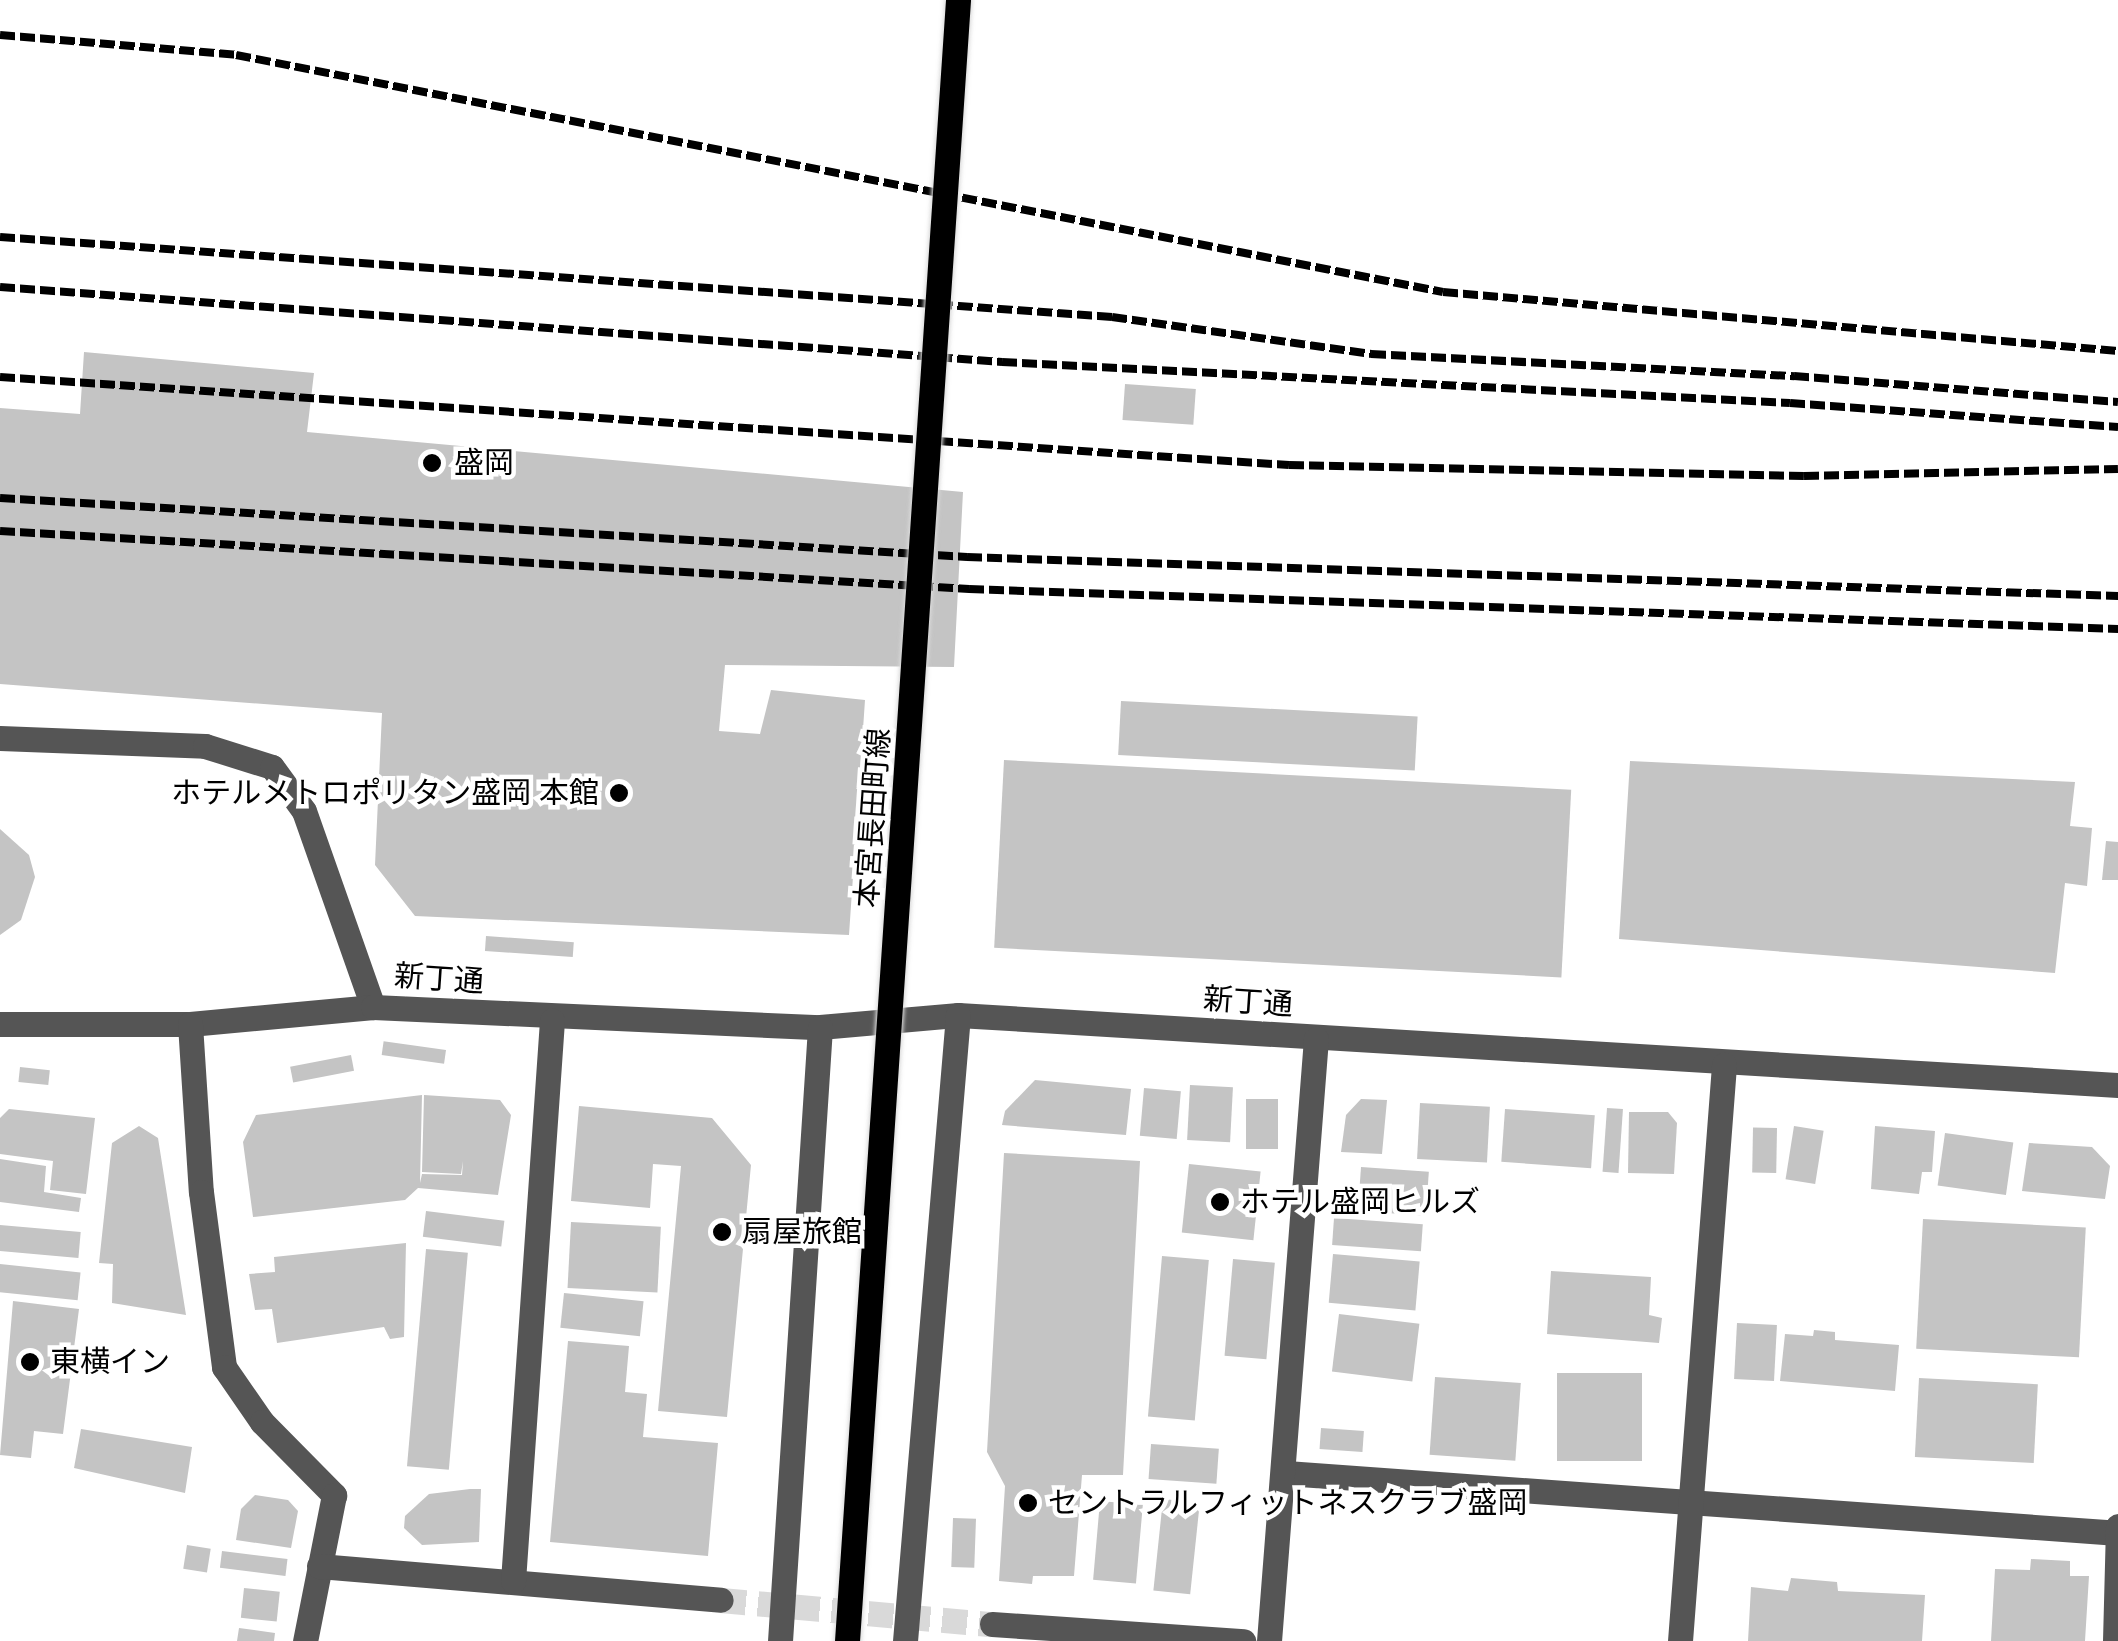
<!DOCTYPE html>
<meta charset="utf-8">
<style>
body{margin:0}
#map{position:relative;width:2118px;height:1641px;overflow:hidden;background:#fff;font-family:Raleway,"Noto Sans JP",sans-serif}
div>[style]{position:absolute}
.building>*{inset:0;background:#c4c4c4;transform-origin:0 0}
.minor-tunnel>*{height:25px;margin-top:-12.5px;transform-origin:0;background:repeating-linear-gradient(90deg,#d9d9d9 0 25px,transparent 0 37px)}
.minor>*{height:25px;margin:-12.5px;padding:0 12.5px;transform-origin:12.5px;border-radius:12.5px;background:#555}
.rail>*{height:8px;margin-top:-4px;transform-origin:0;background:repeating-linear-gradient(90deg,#000 0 15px,transparent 0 20px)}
.bridges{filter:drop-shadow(0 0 2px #dbdbdb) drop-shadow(0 0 2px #dbdbdb)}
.major-bridge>*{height:25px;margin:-12.5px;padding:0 12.5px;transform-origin:12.5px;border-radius:12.5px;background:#000}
.dots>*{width:28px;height:28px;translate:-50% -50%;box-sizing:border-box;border:5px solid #fff;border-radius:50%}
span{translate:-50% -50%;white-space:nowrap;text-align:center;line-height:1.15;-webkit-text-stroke:9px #fff;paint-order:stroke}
.poi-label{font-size:30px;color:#000}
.left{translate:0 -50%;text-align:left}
.right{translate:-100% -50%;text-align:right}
.street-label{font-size:30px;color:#000}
</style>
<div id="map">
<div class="building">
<div style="clip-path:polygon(84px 352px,314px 373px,307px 432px,963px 492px,954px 667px,725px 665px,719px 731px,760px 734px,771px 690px,865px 700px,849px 935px,415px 916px,375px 865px,382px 713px,0 684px,0 408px,80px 414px)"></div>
<div style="left:1125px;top:384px;width:71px;height:36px;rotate:4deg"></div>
<div style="left:1121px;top:701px;width:297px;height:54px;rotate:3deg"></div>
<div style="left:1004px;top:760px;width:568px;height:188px;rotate:3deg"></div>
<div style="clip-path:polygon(1630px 761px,2075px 782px,2070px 826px,2092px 828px,2087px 886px,2065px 883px,2055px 973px,1619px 939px)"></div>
<div style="clip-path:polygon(0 829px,29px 855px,35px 877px,21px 920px,0 935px)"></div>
<div style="clip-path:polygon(2106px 841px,2118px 842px,2118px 880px,2102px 880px)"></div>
<div style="left:486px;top:936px;width:88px;height:15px;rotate:4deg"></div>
<div style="left:446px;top:1050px;width:14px;height:63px;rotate:98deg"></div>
<div style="left:351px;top:1055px;width:16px;height:62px;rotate:79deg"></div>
<div style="left:20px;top:1067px;width:30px;height:15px;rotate:6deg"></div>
<div style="clip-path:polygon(1035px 1080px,1131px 1089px,1126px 1135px,1002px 1125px,1005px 1111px)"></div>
<div style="left:1190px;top:1085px;width:43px;height:55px;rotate:3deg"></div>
<div style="left:1144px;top:1088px;width:37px;height:48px;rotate:5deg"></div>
<div style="clip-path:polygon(422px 1095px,420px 1183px,422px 1174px,462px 1175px,463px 1161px,461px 1174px,422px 1172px,424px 1095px,500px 1100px,511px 1115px,498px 1195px,418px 1188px,405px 1200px,253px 1217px,243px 1142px,256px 1115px)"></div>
<div style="left:1246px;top:1099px;width:32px;height:50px"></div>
<div style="clip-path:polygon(1361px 1099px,1387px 1100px,1382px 1154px,1341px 1152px,1346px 1115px)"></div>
<div style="left:1420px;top:1103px;width:70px;height:56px;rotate:3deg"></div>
<div style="clip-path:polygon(579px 1106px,712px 1118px,751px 1165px,727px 1417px,658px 1411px,681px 1166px,653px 1164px,650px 1208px,571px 1201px)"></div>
<div style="left:1607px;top:1108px;width:16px;height:64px;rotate:4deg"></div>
<div style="clip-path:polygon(9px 1109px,95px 1118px,86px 1194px,50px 1190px,53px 1161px,0 1154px,0 1118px)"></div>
<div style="left:1505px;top:1109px;width:90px;height:53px;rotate:4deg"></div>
<div style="clip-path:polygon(1629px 1112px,1668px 1112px,1677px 1123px,1674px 1174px,1628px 1173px)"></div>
<div style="clip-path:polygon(139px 1126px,158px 1138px,186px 1315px,112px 1303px,113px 1264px,99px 1263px,112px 1143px)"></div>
<div style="left:1794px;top:1126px;width:30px;height:54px;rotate:9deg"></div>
<div style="clip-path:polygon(1875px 1126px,1935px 1131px,1932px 1172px,1922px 1172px,1919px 1194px,1871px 1189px)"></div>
<div style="left:1777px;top:1128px;width:45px;height:24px;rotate:91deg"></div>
<div style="left:1945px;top:1133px;width:69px;height:53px;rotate:8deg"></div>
<div style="clip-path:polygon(2029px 1143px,2092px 1147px,2110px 1166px,2105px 1199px,2022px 1191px)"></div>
<div style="clip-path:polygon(1004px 1153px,1140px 1161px,1123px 1475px,1082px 1475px,1074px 1576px,1033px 1576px,1032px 1584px,999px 1581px,1005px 1486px,987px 1452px)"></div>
<div style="clip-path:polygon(0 1159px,46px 1166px,44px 1192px,81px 1198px,79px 1212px,0 1202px)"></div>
<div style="left:1189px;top:1164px;width:72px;height:69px;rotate:6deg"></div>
<div style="left:1361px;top:1167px;width:68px;height:44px;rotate:4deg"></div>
<div style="left:426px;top:1211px;width:79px;height:26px;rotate:7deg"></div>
<div style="left:1334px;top:1218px;width:89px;height:27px;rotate:4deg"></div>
<div style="left:1923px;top:1219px;width:163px;height:130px;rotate:3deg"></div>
<div style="left:571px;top:1222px;width:90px;height:66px;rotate:3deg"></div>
<div style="left:0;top:1225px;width:81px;height:26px;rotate:5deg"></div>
<div style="clip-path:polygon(406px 1243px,404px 1337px,390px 1339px,384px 1327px,277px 1343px,272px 1309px,255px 1310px,249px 1274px,275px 1272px,274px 1257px)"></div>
<div style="left:426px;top:1249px;width:42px;height:218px;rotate:5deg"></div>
<div style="left:1333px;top:1254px;width:87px;height:49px;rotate:5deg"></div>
<div style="left:1162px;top:1256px;width:47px;height:161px;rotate:5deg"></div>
<div style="left:1233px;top:1259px;width:42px;height:97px;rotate:5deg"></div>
<div style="left:0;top:1264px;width:81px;height:28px;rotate:6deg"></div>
<div style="clip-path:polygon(1551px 1271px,1651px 1277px,1649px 1315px,1662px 1318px,1659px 1343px,1547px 1334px)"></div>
<div style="left:564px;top:1293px;width:80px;height:35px;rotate:6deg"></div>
<div style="clip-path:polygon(13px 1301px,79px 1309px,63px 1434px,34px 1431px,31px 1458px,0 1455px)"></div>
<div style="left:1339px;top:1314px;width:81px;height:58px;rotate:7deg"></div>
<div style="left:1737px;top:1323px;width:40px;height:56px;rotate:3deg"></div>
<div style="clip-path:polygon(1814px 1330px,1835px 1332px,1835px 1340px,1899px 1345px,1895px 1391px,1780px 1381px,1785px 1334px,1813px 1336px)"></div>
<div style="clip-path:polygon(568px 1341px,629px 1346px,625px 1392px,647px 1394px,643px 1437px,718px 1443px,708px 1556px,550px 1542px)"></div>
<div style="left:1557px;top:1373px;width:85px;height:88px"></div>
<div style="left:1435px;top:1377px;width:86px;height:78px;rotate:4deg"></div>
<div style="left:1919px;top:1378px;width:119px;height:79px;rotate:3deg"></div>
<div style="left:1321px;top:1428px;width:43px;height:21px;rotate:4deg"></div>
<div style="clip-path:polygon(81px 1429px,192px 1447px,185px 1493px,74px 1468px)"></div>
<div style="left:1151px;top:1444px;width:68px;height:35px;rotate:4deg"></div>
<div style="clip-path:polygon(470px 1489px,481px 1489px,479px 1542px,422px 1545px,404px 1528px,405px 1516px,429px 1494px)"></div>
<div style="clip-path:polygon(255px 1495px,288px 1500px,298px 1511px,291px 1548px,236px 1540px,241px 1509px)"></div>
<div style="left:1163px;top:1499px;width:37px;height:92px;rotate:6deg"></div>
<div style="left:1100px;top:1501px;width:43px;height:79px;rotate:5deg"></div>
<div style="left:953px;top:1518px;width:23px;height:49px;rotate:2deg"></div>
<div style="left:187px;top:1545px;width:24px;height:24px;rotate:9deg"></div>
<div style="left:222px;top:1551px;width:66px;height:17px;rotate:7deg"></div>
<div style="clip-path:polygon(2031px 1559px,2070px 1561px,2070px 1576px,2089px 1576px,2085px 1641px,1991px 1641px,1995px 1569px,2030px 1570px)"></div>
<div style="clip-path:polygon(1791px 1578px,1837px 1582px,1838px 1591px,1925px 1595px,1922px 1641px,1748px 1641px,1751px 1587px,1788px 1591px)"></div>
<div style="left:244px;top:1588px;width:36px;height:30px;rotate:6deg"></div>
<div style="clip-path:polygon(239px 1628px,275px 1633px,274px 1641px,237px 1641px)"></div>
</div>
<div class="minor-tunnel">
<div style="left:721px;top:1600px;width:272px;rotate:5.1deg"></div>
</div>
<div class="minor">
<div style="left:0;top:738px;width:205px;rotate:2.2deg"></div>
<div style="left:205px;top:746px;width:70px;rotate:17.4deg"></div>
<div style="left:272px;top:767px;width:54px;rotate:54deg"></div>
<div style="left:304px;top:811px;width:208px;rotate:70.6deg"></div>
<div style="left:0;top:1024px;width:190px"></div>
<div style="left:190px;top:1024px;width:184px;rotate:-5.3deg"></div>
<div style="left:373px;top:1007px;width:447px;rotate:2.6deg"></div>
<div style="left:820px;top:1027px;width:139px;rotate:-5deg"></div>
<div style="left:958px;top:1015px;width:1162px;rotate:3.45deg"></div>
<div style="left:190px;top:1024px;width:168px;rotate:86.3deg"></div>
<div style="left:201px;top:1192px;width:177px;rotate:82.5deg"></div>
<div style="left:224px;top:1367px;width:67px;rotate:55.4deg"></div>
<div style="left:262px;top:1422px;width:103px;rotate:45.4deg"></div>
<div style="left:334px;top:1495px;width:149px;rotate:101.2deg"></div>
<div style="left:1286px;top:1473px;width:834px;rotate:4.12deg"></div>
<div style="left:319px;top:1566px;width:403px;rotate:4.8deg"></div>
<div style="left:513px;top:1581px;width:562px;rotate:-86.02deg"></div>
<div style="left:992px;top:1624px;width:252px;rotate:3.9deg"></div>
<div style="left:780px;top:1641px;width:615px;rotate:-86.27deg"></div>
<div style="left:905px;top:1641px;width:628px;rotate:-85.16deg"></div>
<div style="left:1269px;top:1641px;width:604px;rotate:-85.54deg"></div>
<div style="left:1680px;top:1641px;width:578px;rotate:-85.63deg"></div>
<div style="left:2115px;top:1641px;width:115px;rotate:-88.5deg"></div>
</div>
<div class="rail">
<div style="left:0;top:35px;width:237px;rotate:4.8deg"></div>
<div style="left:236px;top:55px;width:1230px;rotate:11.11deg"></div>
<div style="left:1443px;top:292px;width:678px;rotate:5deg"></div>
<div style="left:0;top:237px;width:1115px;rotate:4.11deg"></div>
<div style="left:1112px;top:317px;width:262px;rotate:8.1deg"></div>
<div style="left:1371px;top:354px;width:424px;rotate:3deg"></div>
<div style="left:1794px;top:376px;width:325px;rotate:4.6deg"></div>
<div style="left:0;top:287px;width:1005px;rotate:4.28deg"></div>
<div style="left:1002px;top:362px;width:789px;rotate:2.98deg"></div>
<div style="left:1790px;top:403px;width:329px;rotate:4.2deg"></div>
<div style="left:0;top:377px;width:1292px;rotate:3.91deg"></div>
<div style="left:1289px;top:465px;width:515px;rotate:1.22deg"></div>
<div style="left:1804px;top:476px;width:314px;rotate:-1.3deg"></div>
<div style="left:0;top:498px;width:969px;rotate:3.49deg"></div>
<div style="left:967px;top:557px;width:1152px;rotate:1.94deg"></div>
<div style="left:0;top:531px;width:971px;rotate:3.43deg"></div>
<div style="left:969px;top:589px;width:1150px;rotate:1.99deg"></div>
</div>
<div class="bridges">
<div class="major-bridge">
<div style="left:847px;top:1641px;width:1645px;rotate:-86.13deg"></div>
</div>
</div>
<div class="dots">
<div style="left:432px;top:463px;background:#000"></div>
<div style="left:619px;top:793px;background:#000"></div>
<div style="left:1220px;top:1202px;background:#000"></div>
<div style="left:722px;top:1232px;background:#000"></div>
<div style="left:30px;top:1362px;background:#000"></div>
<div style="left:1028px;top:1503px;background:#000"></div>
</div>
<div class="poi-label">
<span class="left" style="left:454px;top:463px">盛岡</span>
<span class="right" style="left:599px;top:793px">ホテルメトロポリタン盛岡 本館</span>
<span class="left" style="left:1240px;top:1202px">ホテル盛岡ヒルズ</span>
<span class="left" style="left:742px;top:1232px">扇屋旅館</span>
<span class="left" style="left:50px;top:1362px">東横イン</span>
<span class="left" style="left:1048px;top:1503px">セントラルフィットネスクラブ盛岡</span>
</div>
<div class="street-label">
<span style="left:873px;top:818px;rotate:-86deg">本宮長田町線</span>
<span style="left:439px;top:979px;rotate:4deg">新丁通</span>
<span style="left:1248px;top:1002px;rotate:4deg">新丁通</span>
</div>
</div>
